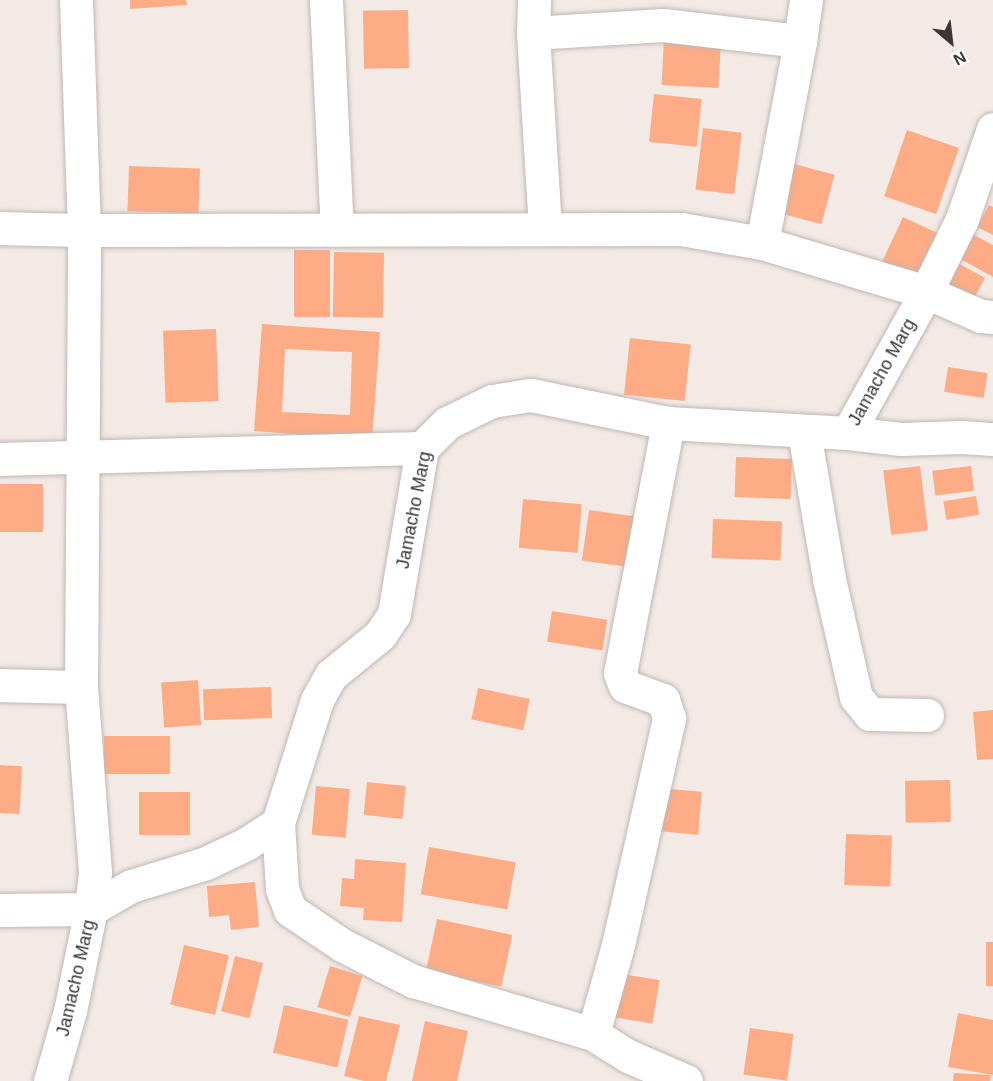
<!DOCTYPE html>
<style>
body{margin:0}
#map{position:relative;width:993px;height:1081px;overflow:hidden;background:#f3eae5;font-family:Helvetica,sans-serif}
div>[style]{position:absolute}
.building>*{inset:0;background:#fdac85;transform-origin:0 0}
.roads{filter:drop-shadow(0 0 2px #c0b7b3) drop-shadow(0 0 2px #c0b7b3)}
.minor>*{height:33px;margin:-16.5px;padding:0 16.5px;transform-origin:16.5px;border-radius:16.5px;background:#fff}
span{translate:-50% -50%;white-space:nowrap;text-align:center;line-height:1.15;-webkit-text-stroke:4.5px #fff;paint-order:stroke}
.street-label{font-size:18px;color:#3a3735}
.north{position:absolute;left:921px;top:12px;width:60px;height:60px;-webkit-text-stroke:4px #fff;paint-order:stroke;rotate:152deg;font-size:16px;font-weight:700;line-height:24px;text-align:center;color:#3a3735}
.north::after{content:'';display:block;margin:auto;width:21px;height:27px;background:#3a3735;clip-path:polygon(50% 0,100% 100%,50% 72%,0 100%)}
</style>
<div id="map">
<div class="building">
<div style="clip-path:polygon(130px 0,186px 0,187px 5px,130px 9px)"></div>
<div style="left:408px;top:10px;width:58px;height:45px;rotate:89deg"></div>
<div style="left:664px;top:38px;width:57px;height:47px;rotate:3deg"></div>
<div style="left:654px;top:94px;width:48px;height:48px;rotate:6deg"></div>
<div style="left:703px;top:128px;width:39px;height:62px;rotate:7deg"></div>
<div style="left:907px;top:130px;width:55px;height:70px;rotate:19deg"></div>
<div style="left:794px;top:164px;width:42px;height:51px;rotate:15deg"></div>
<div style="left:129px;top:166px;width:71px;height:45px;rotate:2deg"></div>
<div style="clip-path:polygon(989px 205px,993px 207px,993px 235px,977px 227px)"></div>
<div style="left:903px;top:217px;width:38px;height:49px;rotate:25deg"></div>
<div style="clip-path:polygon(968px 232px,993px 245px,993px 277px,955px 256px)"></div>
<div style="left:294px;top:250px;width:36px;height:67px"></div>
<div style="left:334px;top:252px;width:50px;height:65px;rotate:1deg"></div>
<div style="left:958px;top:263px;width:31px;height:24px;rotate:29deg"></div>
<div style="clip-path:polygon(evenodd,262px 324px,380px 332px,372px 440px,254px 431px,262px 324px,285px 349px,352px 352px,350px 415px,282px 412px,285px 349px)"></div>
<div style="left:216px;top:329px;width:72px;height:53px;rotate:88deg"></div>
<div style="left:630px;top:338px;width:61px;height:57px;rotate:6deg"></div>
<div style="left:948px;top:367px;width:40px;height:25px;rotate:9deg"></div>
<div style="left:736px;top:457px;width:56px;height:40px;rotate:2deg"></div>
<div style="left:920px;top:466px;width:65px;height:37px;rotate:83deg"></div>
<div style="left:971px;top:466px;width:25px;height:39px;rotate:83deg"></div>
<div style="left:0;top:484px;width:43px;height:48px"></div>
<div style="left:976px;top:496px;width:19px;height:33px;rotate:81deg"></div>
<div style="left:523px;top:499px;width:59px;height:49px;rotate:5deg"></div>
<div style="left:589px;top:510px;width:45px;height:51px;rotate:8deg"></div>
<div style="left:713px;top:519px;width:69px;height:39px;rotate:2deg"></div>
<div style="left:552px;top:611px;width:56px;height:31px;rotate:9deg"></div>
<div style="left:198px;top:680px;width:45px;height:37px;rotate:86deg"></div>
<div style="left:271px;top:687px;width:31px;height:68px;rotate:88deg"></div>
<div style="left:478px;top:688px;width:53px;height:32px;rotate:12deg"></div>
<div style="clip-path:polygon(993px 710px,993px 759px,977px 760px,973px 712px)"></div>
<div style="left:104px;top:736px;width:66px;height:38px"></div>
<div style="left:0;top:765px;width:22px;height:48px;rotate:3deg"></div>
<div style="left:950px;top:780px;width:42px;height:45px;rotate:89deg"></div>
<div style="left:367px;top:782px;width:39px;height:33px;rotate:6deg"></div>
<div style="left:316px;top:786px;width:34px;height:49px;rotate:5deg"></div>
<div style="left:658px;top:788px;width:44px;height:43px;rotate:5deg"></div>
<div style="left:190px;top:792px;width:43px;height:51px;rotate:90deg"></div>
<div style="left:846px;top:834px;width:46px;height:51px;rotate:2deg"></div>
<div style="left:429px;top:847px;width:88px;height:48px;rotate:10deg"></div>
<div style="clip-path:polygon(355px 859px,406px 863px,402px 922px,363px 920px,364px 908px,340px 906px,342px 878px,354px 879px)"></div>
<div style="clip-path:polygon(255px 882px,259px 927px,231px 930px,229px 915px,209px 917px,207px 886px)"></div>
<div style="left:437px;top:919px;width:77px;height:53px;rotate:12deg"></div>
<div style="left:986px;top:942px;width:7px;height:44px"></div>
<div style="left:184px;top:945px;width:46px;height:61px;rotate:13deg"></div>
<div style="left:235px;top:956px;width:29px;height:57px;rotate:14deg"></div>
<div style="left:330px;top:966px;width:34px;height:43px;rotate:17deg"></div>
<div style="left:615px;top:973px;width:45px;height:44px;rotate:9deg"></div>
<div style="left:284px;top:1005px;width:66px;height:49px;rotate:13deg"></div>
<div style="clip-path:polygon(958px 1013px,993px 1020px,993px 1075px,948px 1067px)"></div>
<div style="clip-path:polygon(359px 1016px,400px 1025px,386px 1081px,364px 1081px,344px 1076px)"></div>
<div style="clip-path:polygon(425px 1021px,468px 1031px,457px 1081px,412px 1081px)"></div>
<div style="left:750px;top:1028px;width:44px;height:47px;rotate:8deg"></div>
<div style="clip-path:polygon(954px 1073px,991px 1075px,990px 1081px,953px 1081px)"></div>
</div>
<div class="roads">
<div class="minor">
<div style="left:326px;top:0;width:230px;rotate:87.3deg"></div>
<div style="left:533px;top:33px;width:33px;rotate:-88deg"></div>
<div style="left:0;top:228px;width:84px;rotate:1.4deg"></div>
<div style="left:84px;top:230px;width:230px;rotate:-92deg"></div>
<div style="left:545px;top:229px;width:196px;rotate:-93.5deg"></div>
<div style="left:533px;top:33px;width:130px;rotate:-3.5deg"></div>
<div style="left:663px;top:25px;width:138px;rotate:6.7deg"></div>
<div style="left:800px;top:41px;width:41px;rotate:-81.7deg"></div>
<div style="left:762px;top:243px;width:206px;rotate:-79.3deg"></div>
<div style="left:804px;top:432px;width:149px;rotate:80.3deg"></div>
<div style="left:829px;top:579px;width:121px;rotate:77.1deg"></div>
<div style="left:856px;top:697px;width:22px;rotate:51deg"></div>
<div style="left:870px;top:714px;width:57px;rotate:1deg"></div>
<div style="left:848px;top:433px;width:53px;rotate:6.5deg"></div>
<div style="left:901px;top:439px;width:61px;rotate:-1.9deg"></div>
<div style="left:962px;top:437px;width:31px;rotate:4deg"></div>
<div style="left:0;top:459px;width:422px;rotate:-1.5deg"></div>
<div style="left:0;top:685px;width:81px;rotate:1.4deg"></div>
<div style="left:278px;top:823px;width:66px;rotate:86.5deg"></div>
<div style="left:282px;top:889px;width:22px;rotate:69deg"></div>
<div style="left:290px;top:910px;width:63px;rotate:33.9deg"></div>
<div style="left:342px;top:945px;width:80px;rotate:26.9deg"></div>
<div style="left:413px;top:981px;width:188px;rotate:16.4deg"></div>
<div style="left:593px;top:1034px;width:41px;rotate:32.2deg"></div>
<div style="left:628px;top:1056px;width:63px;rotate:23.3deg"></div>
<div style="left:0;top:910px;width:91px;rotate:-0.6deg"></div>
<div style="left:91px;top:909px;width:37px;rotate:-84deg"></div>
<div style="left:95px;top:872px;width:186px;rotate:-94.3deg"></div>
<div style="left:81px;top:687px;width:457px;rotate:-89.6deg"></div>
<div style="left:84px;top:230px;width:597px;rotate:-0.1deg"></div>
<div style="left:681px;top:229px;width:82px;rotate:9.8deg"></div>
<div style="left:762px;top:243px;width:171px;rotate:16.6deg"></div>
<div style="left:926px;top:292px;width:60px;rotate:23.6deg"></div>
<div style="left:981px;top:316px;width:12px;rotate:5deg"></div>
<div style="left:593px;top:1034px;width:92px;rotate:-74.3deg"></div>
<div style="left:618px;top:945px;width:233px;rotate:-77.3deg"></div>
<div style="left:669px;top:718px;width:19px;rotate:-108deg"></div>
<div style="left:663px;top:700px;width:40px;rotate:-159.8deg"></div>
<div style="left:625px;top:686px;width:14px;rotate:-111deg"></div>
<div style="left:620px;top:673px;width:255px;rotate:-79.1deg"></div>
<div style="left:50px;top:1081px;width:73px;rotate:-74.1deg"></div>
<div style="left:70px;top:1011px;width:104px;rotate:-78.4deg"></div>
<div style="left:91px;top:909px;width:46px;rotate:-29.9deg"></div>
<div style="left:131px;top:886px;width:78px;rotate:-17deg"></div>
<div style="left:206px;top:863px;width:44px;rotate:-25.4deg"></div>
<div style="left:246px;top:844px;width:38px;rotate:-33deg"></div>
<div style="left:278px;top:823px;width:129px;rotate:-72.4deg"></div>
<div style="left:317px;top:700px;width:29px;rotate:-61deg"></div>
<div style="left:331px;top:675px;width:63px;rotate:-39.2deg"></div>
<div style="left:380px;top:635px;width:25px;rotate:-56deg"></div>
<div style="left:394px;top:614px;width:168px;rotate:-80.4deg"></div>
<div style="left:422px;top:448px;width:35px;rotate:-45deg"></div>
<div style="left:447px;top:423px;width:50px;rotate:-26.1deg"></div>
<div style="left:492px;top:401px;width:39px;rotate:-9deg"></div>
<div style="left:531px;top:395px;width:140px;rotate:11.6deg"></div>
<div style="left:668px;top:423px;width:180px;rotate:3.2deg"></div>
<div style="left:848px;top:433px;width:161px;rotate:-61deg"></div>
<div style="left:926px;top:292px;width:81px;rotate:-63.7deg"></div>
<div style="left:962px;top:219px;width:95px;rotate:-71deg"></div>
</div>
</div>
<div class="street-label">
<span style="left:882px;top:372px;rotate:-61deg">Jamacho Marg</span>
<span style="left:414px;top:510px;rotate:-79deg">Jamacho Marg</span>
<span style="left:76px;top:978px;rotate:-77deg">Jamacho Marg</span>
</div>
<div class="north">N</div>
</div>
